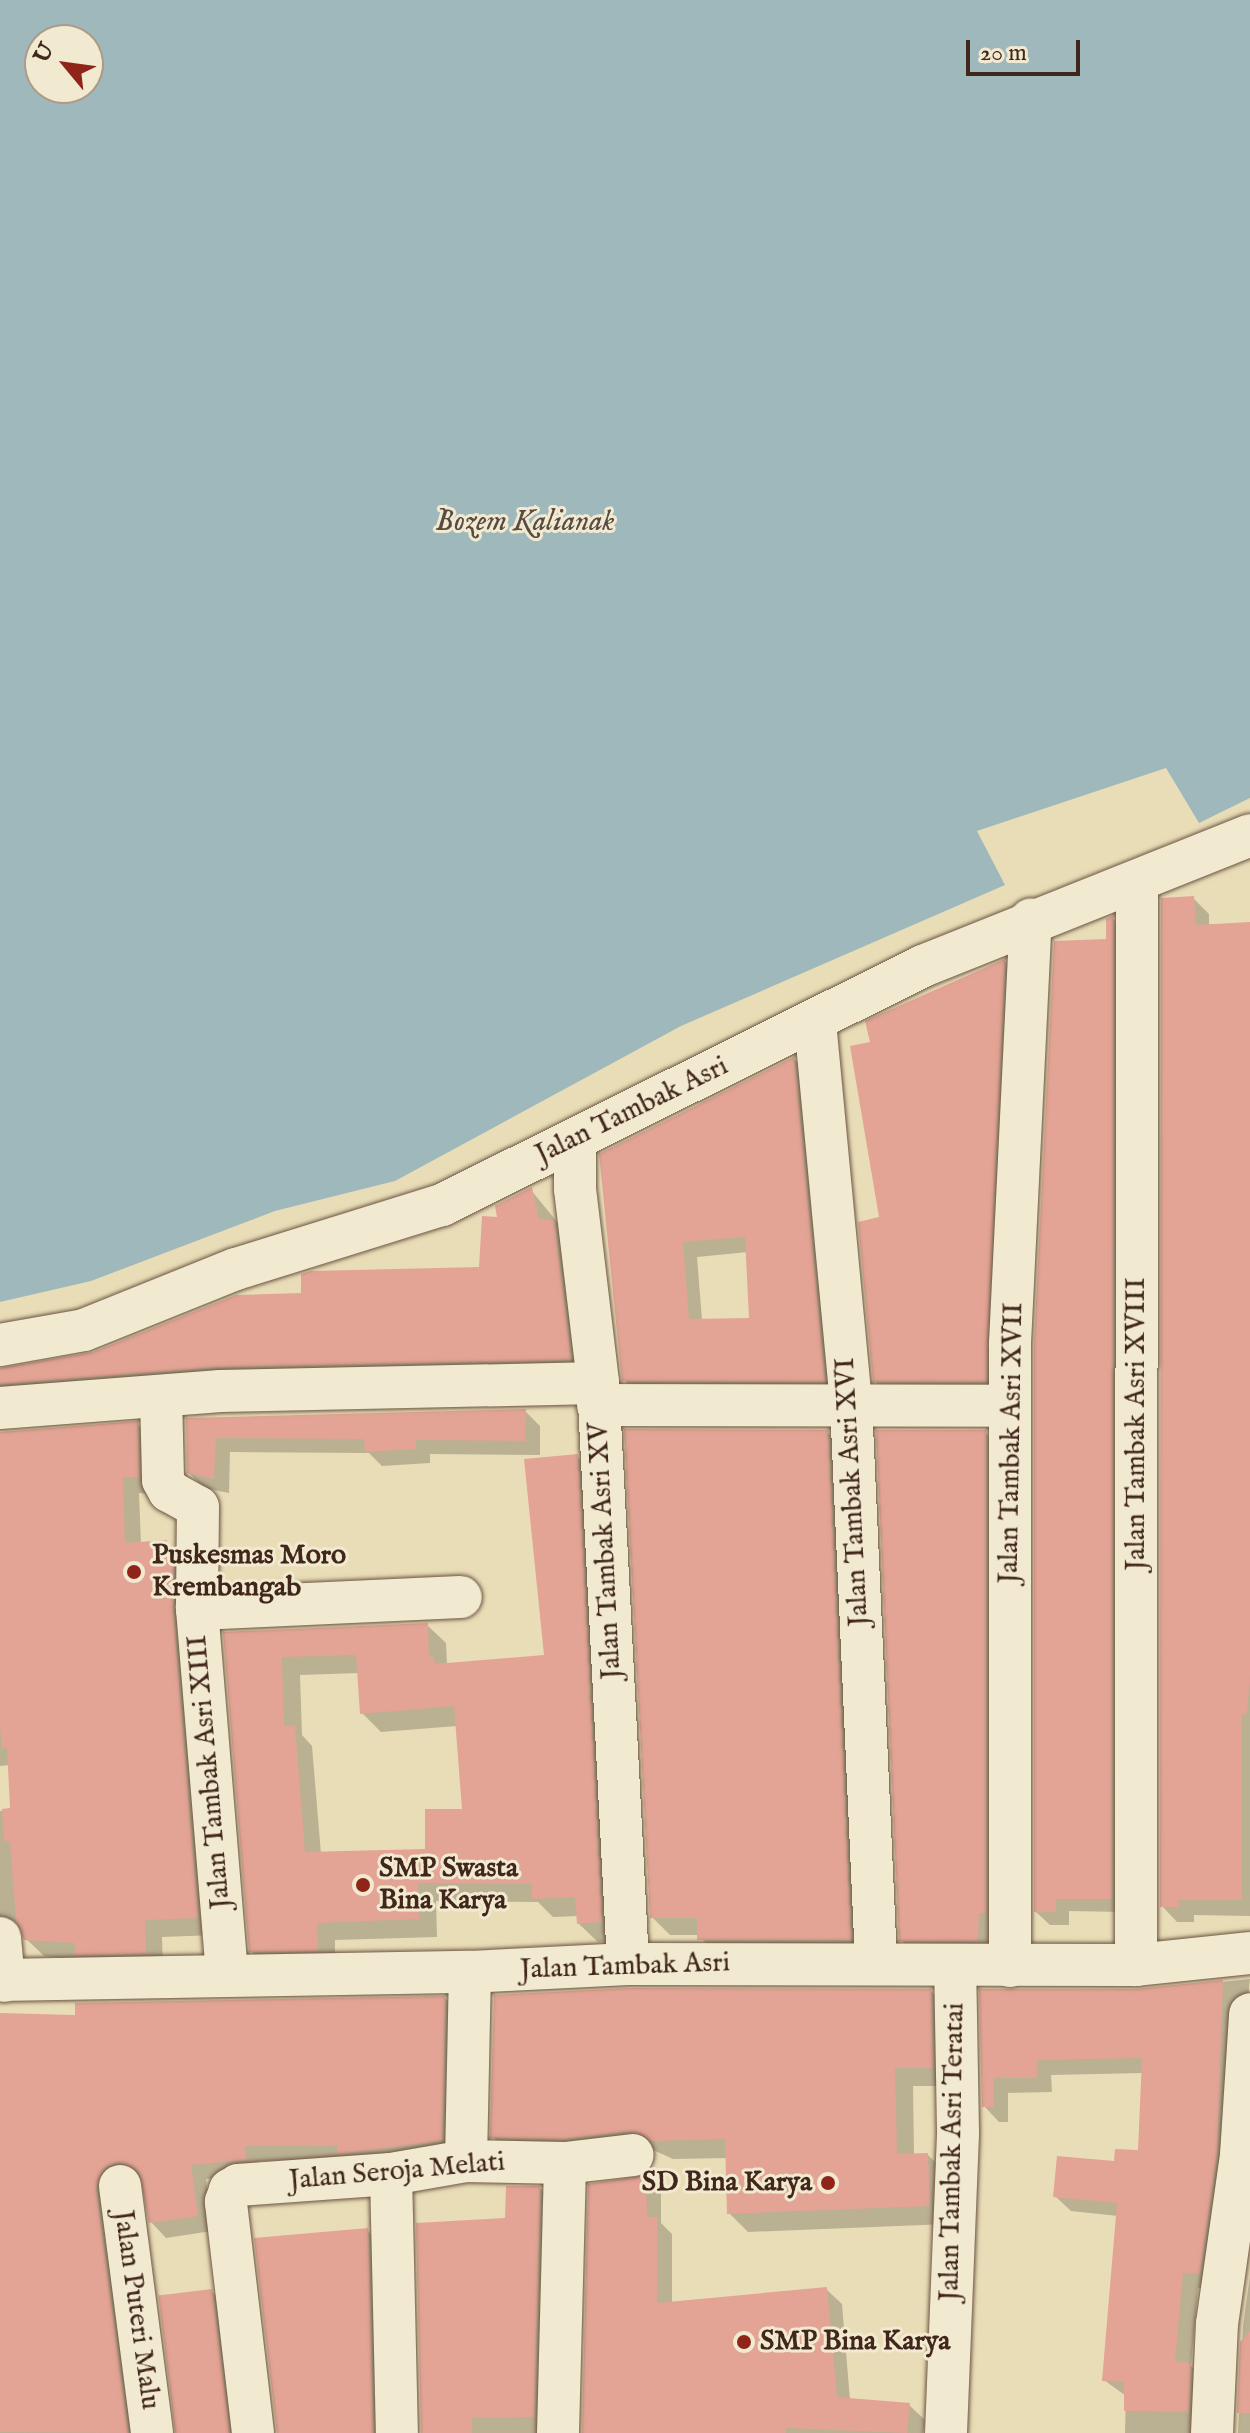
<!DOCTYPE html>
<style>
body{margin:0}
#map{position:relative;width:1250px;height:2433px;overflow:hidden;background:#e9ddb7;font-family:"IM FELL English",serif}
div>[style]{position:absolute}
.water>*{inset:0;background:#9fb8bb}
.shadow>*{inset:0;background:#0003}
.building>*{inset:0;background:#e3a495;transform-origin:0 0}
.roads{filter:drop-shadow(0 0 2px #6b5442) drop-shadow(0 0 2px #6b5442)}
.minor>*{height:42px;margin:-21px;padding:0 21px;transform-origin:21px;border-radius:21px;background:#f1e9d0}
.dots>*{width:22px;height:22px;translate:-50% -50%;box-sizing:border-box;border:4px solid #f1e9d0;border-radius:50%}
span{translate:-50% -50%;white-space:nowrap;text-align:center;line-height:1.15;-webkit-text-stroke:6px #f1e9d0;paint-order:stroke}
.street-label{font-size:28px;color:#41271b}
.poi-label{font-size:28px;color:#41271b;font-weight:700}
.left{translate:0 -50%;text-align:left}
.right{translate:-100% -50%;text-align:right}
.water-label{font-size:30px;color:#584b43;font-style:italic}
.north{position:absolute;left:24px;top:24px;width:80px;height:80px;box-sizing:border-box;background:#f1e9d0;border:2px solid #ab9b88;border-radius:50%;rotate:299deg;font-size:22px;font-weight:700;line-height:32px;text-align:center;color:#41271b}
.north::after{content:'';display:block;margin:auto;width:28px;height:36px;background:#8f2418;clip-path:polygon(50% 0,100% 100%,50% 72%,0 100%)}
.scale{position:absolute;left:966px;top:40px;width:114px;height:36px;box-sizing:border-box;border:4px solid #41271b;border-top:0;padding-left:10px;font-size:24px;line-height:28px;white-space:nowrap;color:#41271b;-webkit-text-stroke:6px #f1e9d0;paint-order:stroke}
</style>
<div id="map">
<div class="water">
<div style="clip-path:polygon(evenodd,0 0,1250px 0,1250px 798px,1199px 823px,1166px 768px,977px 831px,1005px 885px,681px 1026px,395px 1181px,275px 1211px,91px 1281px,0 1302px,0 0,40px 40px,88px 40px,88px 88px,40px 88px,40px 40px)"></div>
</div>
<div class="shadow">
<div style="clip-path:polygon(1193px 898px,1209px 914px,1209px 926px,1250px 924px,1250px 1916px,1194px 1915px,1194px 1922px,1177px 1922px,1162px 1906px)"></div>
<div style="clip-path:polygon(1112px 918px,1126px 931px,1125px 1912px,1069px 1911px,1069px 1925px,1050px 1925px,1036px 1912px)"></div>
<div style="clip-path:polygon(1005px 961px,1020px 977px,1001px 1397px,891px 1397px,875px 1381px,881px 1218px,873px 1044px)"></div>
<div style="clip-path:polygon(evenodd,794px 1059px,808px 1074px,839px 1396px,639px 1395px,624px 1380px,601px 1155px,794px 1059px,748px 1252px,752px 1320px,702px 1320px,697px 1257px,748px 1252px)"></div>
<div style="clip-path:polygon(531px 1190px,571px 1239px,587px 1376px,0 1411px,0 1369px,89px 1356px,303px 1295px,481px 1268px,500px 1219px)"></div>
<div style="clip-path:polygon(525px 1411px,540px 1426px,540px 1455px,430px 1454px,430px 1463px,382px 1466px,369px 1453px,230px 1452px,229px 1493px,204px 1488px,189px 1473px,188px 1420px)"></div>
<div style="clip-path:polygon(137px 1424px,154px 1441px,155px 1494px,139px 1493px,141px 1544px,166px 1542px,184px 1560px,215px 1935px,162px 1937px,163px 1970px,44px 1956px,17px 1930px,0 1942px,0 1811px,12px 1810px,10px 1765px,0 1766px,0 1434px)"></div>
<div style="clip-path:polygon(827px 1432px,845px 1450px,868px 1958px,717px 1957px,699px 1935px,670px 1935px,652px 1917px)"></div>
<div style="clip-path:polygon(985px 1432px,1001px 1448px,993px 1955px,917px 1955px,901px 1940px)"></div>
<div style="clip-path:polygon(evenodd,577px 1456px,596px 1475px,620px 1940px,598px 1942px,579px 1924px,579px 1916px,553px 1917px,538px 1902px,436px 1901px,437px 1937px,335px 1940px,335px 1968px,270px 1970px,251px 1951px,225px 1634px,427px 1625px,446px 1643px,447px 1665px,546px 1657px,577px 1456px,359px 1673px,362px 1713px,381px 1732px,457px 1726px,464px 1811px,427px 1851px,321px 1854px,312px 1746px,302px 1735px,300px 1675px,359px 1673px)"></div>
<div style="clip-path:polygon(1250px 1979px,1215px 2289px,1198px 2288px,1191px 2366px,1206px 2381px,1205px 2433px,1125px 2433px,1126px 2396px,1104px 2380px,1118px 2216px,1071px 2211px,1055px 2196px,1140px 2152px,1143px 2073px,1051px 2075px,1052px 2092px,1008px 2093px,1008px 2122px,999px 2122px,984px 2106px,981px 1991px,1138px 1991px)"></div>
<div style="clip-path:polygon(931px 1991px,950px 2010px,951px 2086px,913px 2086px,914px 2155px,928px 2155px,947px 2174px,948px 2224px,748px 2232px,729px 2213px,728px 2158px,673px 2159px,651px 2149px,512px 2156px,493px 2137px)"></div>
<div style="clip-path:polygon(445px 1998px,460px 2014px,457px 2156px,259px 2161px,261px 2174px,206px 2179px,212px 2231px,166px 2238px,151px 2222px,142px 2180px,134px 2176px,140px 2433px,0 2433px,0 2015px,77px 2017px)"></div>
<div style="clip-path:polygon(645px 2177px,661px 2192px,661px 2223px,672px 2234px,672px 2303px,826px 2289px,842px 2304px,850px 2400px,909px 2405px,925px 2420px,923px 2433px,584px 2433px)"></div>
<div style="clip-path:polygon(540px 2188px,555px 2204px,549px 2433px,423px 2433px,507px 2220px)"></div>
<div style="clip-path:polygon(367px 2230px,383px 2245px,387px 2433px,278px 2433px)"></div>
<div style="clip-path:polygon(1250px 2276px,1250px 2433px,1238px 2433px,1243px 2326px)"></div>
<div style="clip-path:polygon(211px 2291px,227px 2306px,242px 2433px,177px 2433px)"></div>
</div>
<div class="building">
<div style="clip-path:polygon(1194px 896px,1196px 925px,1250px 922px,1250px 1677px,1247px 1714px,1242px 1714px,1242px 1900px,1179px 1900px,1179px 1907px,1160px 1907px,1161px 898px)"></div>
<div style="clip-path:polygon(1113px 916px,1112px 1899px,1056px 1899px,1056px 1912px,1034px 1912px,1034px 1344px,1054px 941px,1106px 939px,1106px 919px)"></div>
<div style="clip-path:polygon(1005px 959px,986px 1382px,873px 1382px,858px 1222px,879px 1217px,850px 1046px,870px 1042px,865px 1021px)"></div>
<div style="clip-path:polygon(evenodd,794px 1057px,825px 1382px,622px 1381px,599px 1154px,794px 1057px,745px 1237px,749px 1318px,689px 1319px,683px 1242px,745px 1237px)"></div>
<div style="clip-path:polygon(532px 1187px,539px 1219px,554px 1220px,571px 1360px,219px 1367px,0 1384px,0 1368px,93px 1352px,236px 1295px,301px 1293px,301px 1274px,311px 1271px,479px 1267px,482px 1216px,497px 1217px,495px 1206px)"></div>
<div style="clip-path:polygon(526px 1409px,525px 1441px,416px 1440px,416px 1449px,365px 1452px,364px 1439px,216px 1438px,214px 1479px,187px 1473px,186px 1418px)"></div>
<div style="clip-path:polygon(138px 1421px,139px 1477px,123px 1477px,125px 1543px,167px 1540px,168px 1554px,174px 1553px,173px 1611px,198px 1918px,145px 1920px,146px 1954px,75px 1955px,75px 1943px,24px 1940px,16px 1921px,10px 1841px,4px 1841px,2px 1809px,10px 1808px,7px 1747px,2px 1748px,0 1728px,0 1432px)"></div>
<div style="clip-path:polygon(624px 1429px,828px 1430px,851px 1940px,697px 1940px,697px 1918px,650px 1918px)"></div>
<div style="clip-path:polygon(876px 1430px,986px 1430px,986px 1913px,979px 1913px,978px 1941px,899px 1941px)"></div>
<div style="clip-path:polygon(evenodd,578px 1454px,602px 1922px,577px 1924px,575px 1897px,532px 1899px,532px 1884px,418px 1883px,419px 1919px,317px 1923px,318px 1951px,249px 1952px,223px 1632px,428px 1623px,429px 1657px,434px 1657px,435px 1664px,544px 1655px,524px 1459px,578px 1454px,356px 1655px,360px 1714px,454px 1706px,462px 1809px,425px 1809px,425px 1849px,305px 1852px,295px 1725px,284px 1726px,282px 1657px,356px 1655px)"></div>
<div style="clip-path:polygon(1223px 1980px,1217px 2153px,1200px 2274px,1183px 2273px,1175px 2362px,1191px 2363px,1189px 2412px,1124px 2411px,1124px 2382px,1102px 2381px,1117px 2203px,1053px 2197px,1057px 2156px,1114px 2161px,1115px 2149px,1138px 2150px,1142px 2058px,1037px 2060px,1037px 2078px,994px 2078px,994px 2107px,982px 2107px,979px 1989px,1136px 1989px)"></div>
<div style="clip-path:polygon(629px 1988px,931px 1989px,933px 2068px,895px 2068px,897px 2154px,928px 2153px,930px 2206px,727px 2214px,725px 2139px,652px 2141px,630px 2131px,564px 2139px,490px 2138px,494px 1995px)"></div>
<div style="clip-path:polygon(445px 1996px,442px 2141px,337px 2154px,337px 2146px,245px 2146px,246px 2160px,191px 2165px,198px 2216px,149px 2223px,139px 2171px,118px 2162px,105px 2167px,96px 2189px,128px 2433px,0 2432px,0 2013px,75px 2015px,75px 2003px)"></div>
<div style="clip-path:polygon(646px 2175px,647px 2217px,657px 2217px,657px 2303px,827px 2287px,837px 2397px,910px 2403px,907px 2433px,786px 2428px,786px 2433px,582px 2433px,588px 2184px)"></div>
<div style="clip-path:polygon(506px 2186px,540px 2186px,534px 2417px,472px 2418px,472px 2433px,421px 2433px,416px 2223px,505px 2218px)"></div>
<div style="clip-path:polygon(368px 2228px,373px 2433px,277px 2433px,254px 2238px)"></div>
<div style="left:212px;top:2289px;width:145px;height:54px;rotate:83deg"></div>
<div style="clip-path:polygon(1250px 2331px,1250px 2413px,1237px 2413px,1240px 2342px)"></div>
</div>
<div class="roads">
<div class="minor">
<div style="left:815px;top:1022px;width:384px;rotate:84.6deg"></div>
<div style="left:851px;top:1404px;width:559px;rotate:87.43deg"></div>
<div style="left:575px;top:1140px;width:49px;rotate:90deg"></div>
<div style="left:575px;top:1189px;width:195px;rotate:83.2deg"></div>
<div style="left:598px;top:1383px;width:582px;rotate:87.04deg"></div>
<div style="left:0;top:1345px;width:85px;rotate:-10.1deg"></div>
<div style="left:84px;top:1330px;width:164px;rotate:-21.9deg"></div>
<div style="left:236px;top:1269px;width:216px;rotate:-17.3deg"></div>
<div style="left:442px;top:1205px;width:537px;rotate:-26.42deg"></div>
<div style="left:923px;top:966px;width:352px;rotate:-21.8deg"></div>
<div style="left:161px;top:1396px;width:84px;rotate:88.6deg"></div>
<div style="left:163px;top:1480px;width:13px;rotate:61deg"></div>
<div style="left:169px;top:1491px;width:33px;rotate:29deg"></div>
<div style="left:198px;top:1507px;width:102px;rotate:90.6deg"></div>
<div style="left:197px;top:1609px;width:366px;rotate:85.3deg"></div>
<div style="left:598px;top:1405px;width:412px;rotate:0.1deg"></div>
<div style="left:0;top:1408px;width:221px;rotate:-4.4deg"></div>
<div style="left:220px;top:1391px;width:378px;rotate:-1.2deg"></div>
<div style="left:197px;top:1609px;width:264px;rotate:-2.6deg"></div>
<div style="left:0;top:1938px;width:43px;rotate:84.7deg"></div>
<div style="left:1136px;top:1965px;width:1082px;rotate:-89.95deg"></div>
<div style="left:1010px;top:1966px;width:623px;rotate:-90deg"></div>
<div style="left:1010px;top:1343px;width:424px;rotate:-87.2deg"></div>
<div style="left:0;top:1980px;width:470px;rotate:-1deg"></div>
<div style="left:470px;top:1972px;width:158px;rotate:-2.9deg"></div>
<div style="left:628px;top:1964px;width:508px;rotate:0.11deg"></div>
<div style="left:1136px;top:1965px;width:115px;rotate:-6deg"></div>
<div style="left:466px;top:2161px;width:189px;rotate:-88.8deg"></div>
<div style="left:391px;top:2174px;width:259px;rotate:88.7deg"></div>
<div style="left:120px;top:2186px;width:249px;rotate:82.6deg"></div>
<div style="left:253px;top:2433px;width:233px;rotate:-96.7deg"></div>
<div style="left:226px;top:2202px;width:13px;rotate:-72deg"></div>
<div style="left:230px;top:2190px;width:9px;rotate:-32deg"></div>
<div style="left:238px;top:2185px;width:153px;rotate:-4.1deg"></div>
<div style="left:391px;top:2174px;width:76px;rotate:-9.8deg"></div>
<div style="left:466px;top:2161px;width:99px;rotate:1.2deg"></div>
<div style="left:565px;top:2163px;width:68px;rotate:-6.7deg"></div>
<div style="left:558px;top:2433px;width:270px;rotate:-88.5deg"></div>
<div style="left:946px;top:2433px;width:301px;rotate:-87.7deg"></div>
<div style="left:958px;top:2132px;width:164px;rotate:-91deg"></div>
<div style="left:1212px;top:2433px;width:109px;rotate:-87.4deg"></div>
<div style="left:1217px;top:2324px;width:171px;rotate:-81.9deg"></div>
<div style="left:1241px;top:2155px;width:141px;rotate:-86.3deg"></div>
</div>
</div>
<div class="dots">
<div style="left:134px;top:1572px;background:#8f2418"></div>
<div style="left:363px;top:1885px;background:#8f2418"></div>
<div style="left:828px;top:2183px;background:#8f2418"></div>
<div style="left:744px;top:2342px;background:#8f2418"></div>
</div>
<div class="street-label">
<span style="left:632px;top:1111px;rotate:-26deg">Jalan Tambak Asri</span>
<span style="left:1137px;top:1424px;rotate:-90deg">Jalan Tambak Asri XVIII</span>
<span style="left:1012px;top:1443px;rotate:-89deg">Jalan Tambak Asri XVII</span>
<span style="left:853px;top:1492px;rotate:-93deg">Jalan Tambak Asri XVI</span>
<span style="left:606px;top:1551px;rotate:-93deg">Jalan Tambak Asri XV</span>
<span style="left:210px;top:1772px;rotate:-95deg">Jalan Tambak Asri XIII</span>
<span style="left:625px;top:1967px;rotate:-2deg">Jalan Tambak Asri</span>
<span style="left:953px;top:2152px;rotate:-89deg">Jalan Tambak Asri Teratai</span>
<span style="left:397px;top:2172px;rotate:-5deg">Jalan Seroja Melati</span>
<span style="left:136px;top:2310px;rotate:82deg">Jalan Puteri Malu</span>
</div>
<div class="poi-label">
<span class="left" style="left:152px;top:1572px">Puskesmas Moro<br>Krembangab</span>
<span class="left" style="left:379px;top:1885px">SMP Swasta<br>Bina Karya</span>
<span class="right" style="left:812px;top:2183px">SD Bina Karya</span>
<span class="left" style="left:760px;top:2342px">SMP Bina Karya</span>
</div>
<div class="water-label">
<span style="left:525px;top:522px">Bozem Kalianak</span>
</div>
<div class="north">U</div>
<div class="scale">20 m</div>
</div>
